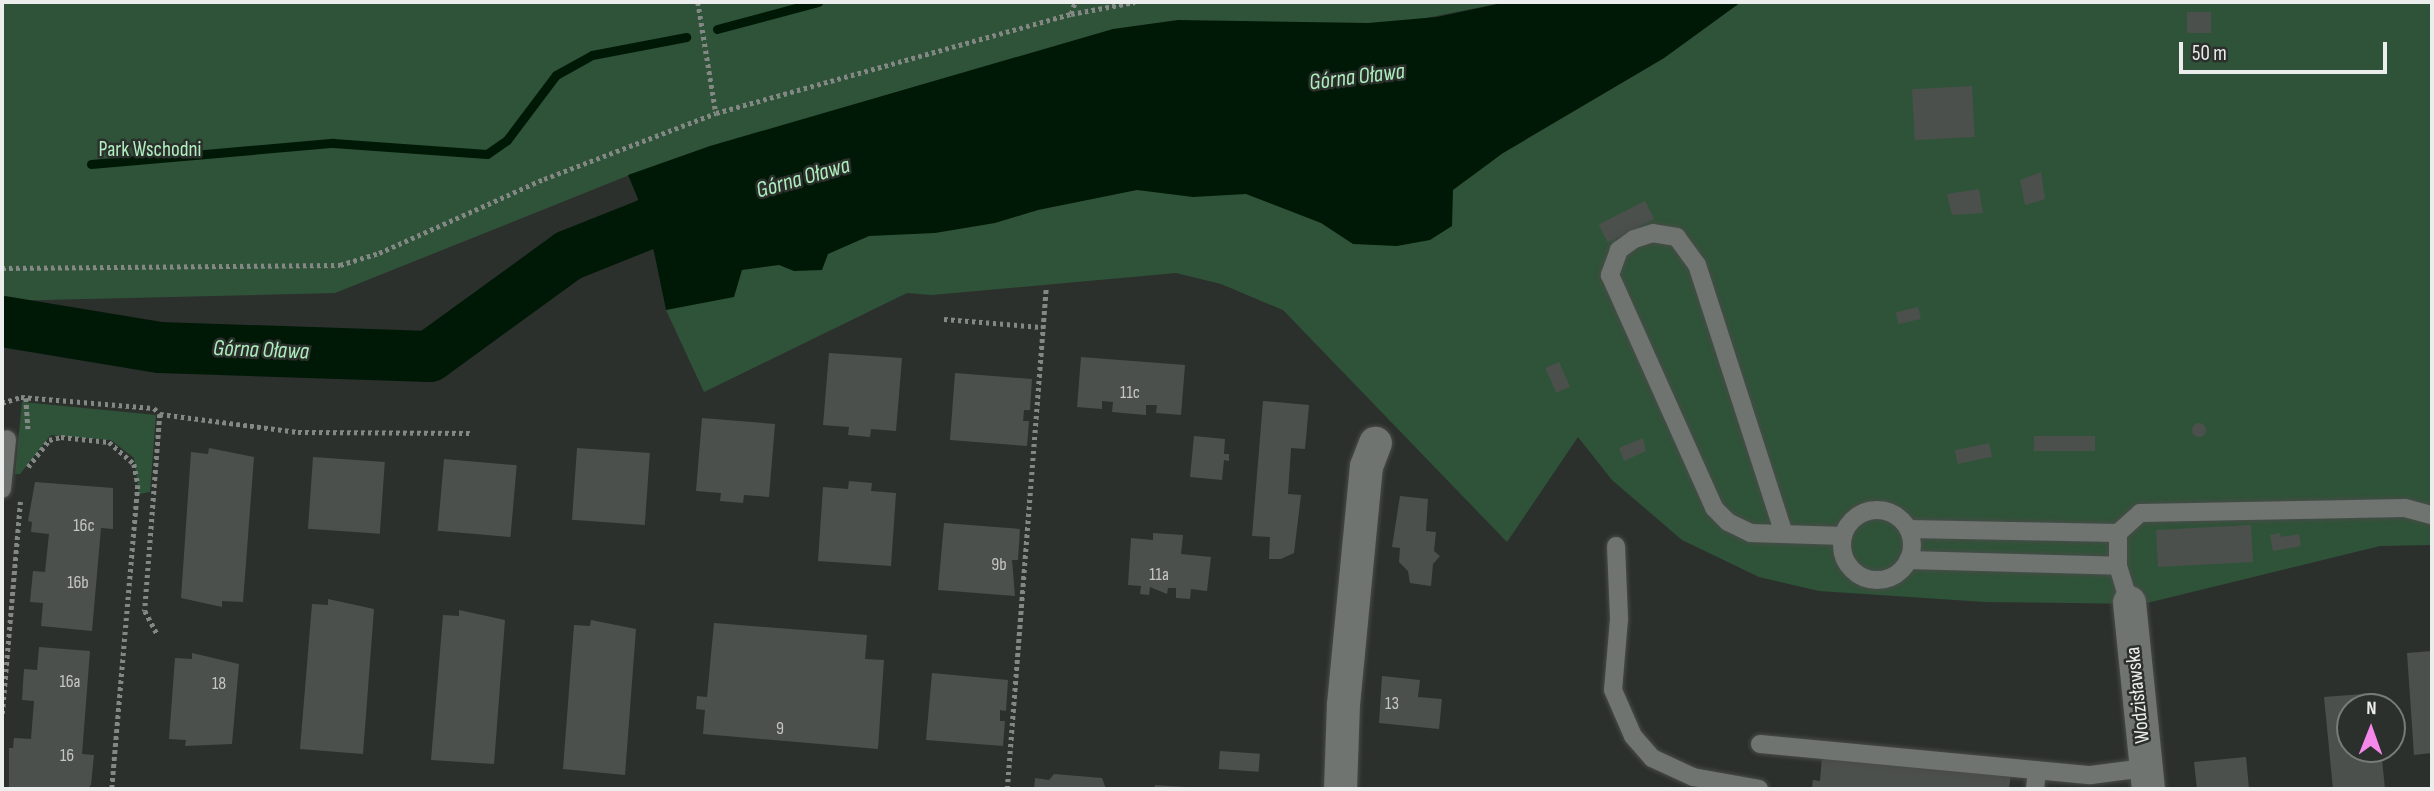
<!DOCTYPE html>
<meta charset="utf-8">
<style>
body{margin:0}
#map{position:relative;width:2434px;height:791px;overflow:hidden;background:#2c302d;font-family:"Sofia Sans Condensed",sans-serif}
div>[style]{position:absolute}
.green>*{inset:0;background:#2f5338}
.water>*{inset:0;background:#001907}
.stream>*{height:9px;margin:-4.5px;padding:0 4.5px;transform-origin:4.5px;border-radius:4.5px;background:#001907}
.river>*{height:51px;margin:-25.5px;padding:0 25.5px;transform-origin:25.5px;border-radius:25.5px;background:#001907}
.building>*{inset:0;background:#4c504d;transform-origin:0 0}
.round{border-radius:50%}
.path>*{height:4.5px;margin-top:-2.25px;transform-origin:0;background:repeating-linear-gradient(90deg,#848885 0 3.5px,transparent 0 7px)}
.roads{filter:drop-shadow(0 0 2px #484b49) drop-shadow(0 0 2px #484b49)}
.lane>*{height:18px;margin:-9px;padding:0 9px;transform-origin:9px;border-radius:9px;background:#6f7470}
.lane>.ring{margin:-9px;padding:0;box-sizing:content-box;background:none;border:18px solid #6f7470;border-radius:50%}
.street>*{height:33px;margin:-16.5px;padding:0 16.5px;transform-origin:16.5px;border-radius:16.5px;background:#6f7470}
span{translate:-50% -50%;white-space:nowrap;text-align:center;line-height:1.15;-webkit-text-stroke:5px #2c302d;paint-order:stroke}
.number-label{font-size:18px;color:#c3c6c4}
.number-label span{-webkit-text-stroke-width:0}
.park-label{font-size:21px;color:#b0efbf}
.street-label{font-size:21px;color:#ebeeec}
.water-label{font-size:23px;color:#adedbc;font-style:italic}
.frame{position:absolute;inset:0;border:4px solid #ebeeec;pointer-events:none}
.north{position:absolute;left:2336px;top:693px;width:70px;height:70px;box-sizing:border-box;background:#2c302d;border:2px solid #787c79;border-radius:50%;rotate:1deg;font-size:19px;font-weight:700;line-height:28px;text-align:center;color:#ebeeec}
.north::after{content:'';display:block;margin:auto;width:24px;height:32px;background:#f788eb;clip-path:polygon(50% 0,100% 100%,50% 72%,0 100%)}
.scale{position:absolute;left:2179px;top:42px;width:208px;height:32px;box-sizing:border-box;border:4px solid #ebeeec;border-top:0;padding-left:9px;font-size:21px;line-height:24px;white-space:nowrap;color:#ebeeec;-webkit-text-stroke:5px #2c302d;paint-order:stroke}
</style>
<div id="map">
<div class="green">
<div style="clip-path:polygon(2px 2px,1507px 2px,627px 176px,335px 293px,2px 301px)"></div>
<div style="clip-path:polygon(1741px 2px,2432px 2px,2432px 545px,2380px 546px,2143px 604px,1985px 602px,1819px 591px,1759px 577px,1682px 540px,1612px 480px,1578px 437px,1507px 542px,1283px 310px,1221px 284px,1176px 273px,932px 295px,907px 293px,704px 392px,666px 310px,652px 239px,1503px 153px,1664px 58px)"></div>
<div style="clip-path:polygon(22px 402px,156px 415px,150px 492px,139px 494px,134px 458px,111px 440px,51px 435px,20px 474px,15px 474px)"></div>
</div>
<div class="water">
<div style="clip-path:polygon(1507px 2px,1741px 2px,1664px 58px,1503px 153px,1453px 190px,1452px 226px,1430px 240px,1397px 246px,1353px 244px,1321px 223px,1246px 194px,1193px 197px,1137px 190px,1038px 210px,995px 223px,935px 233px,869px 236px,828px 254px,822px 270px,794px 271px,779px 265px,742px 270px,734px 297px,666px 310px,648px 223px,628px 175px,710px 146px,1113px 29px,1178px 20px,1368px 23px,1437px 17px)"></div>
</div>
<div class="stream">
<div style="left:717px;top:29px;width:105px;rotate:-15deg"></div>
<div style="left:91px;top:164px;width:243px;rotate:-5deg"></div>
<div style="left:333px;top:143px;width:154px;rotate:4.1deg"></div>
<div style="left:487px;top:154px;width:24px;rotate:-35deg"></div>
<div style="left:507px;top:140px;width:81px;rotate:-53deg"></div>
<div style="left:556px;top:75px;width:41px;rotate:-29.1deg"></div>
<div style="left:592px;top:55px;width:96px;rotate:-10.8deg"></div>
</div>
<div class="river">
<div style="left:2px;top:321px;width:159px;rotate:9.4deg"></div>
<div style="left:159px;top:347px;width:270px;rotate:1.9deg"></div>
<div style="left:429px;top:356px;width:172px;rotate:-36deg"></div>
<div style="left:568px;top:255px;width:86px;rotate:-21.8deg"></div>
<div style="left:648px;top:223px;width:71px;rotate:-15.6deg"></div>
</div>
<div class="building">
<div style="left:2211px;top:12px;width:21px;height:24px;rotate:90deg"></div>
<div style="left:1972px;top:86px;width:51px;height:60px;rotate:87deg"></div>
<div style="clip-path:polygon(2041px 172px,2045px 199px,2025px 205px,2020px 180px)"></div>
<div style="clip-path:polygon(1979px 189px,1983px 213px,1952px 215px,1947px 194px)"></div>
<div style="left:1645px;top:201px;width:20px;height:52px;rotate:63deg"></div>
<div style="left:1918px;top:307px;width:12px;height:23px;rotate:76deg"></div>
<div style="clip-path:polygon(829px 353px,902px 358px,896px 431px,871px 429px,870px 437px,848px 435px,849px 427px,823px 425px)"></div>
<div style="clip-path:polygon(1081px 357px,1185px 365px,1181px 415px,1156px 413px,1157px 405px,1146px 405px,1146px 415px,1112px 412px,1113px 402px,1102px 401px,1102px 409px,1077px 407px)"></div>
<div style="left:1559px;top:362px;width:27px;height:15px;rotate:66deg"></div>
<div style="clip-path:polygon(955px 373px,1032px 379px,1030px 410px,1024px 410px,1023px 421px,1029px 421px,1027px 446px,950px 440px)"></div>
<div style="clip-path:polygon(1263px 401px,1309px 405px,1305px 449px,1291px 448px,1288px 494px,1301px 495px,1294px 553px,1281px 559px,1269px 559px,1270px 537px,1252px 536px)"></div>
<div style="clip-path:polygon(702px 418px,775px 424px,769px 497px,744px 495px,743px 503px,720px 501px,721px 493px,696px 491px)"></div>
<div class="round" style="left:2192px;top:423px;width:14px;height:14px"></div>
<div style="clip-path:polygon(1194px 436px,1225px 439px,1224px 454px,1229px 454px,1229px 461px,1224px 460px,1222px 480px,1190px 477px)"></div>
<div style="left:2095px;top:436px;width:15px;height:61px;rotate:90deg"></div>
<div style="clip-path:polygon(1643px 438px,1646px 451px,1624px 461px,1619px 448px)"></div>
<div style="left:1989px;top:443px;width:14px;height:35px;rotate:78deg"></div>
<div style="clip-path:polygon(209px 448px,254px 457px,243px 602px,222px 601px,222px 607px,181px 598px,191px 452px,208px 454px)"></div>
<div style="left:577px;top:448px;width:73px;height:72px;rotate:4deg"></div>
<div style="left:313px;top:457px;width:72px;height:72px;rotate:4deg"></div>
<div style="left:444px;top:459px;width:73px;height:72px;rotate:5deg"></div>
<div style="clip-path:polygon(849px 481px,872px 483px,871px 491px,896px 493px,891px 566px,818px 561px,823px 487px,848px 489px)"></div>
<div style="clip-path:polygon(35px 482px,113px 488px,113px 529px,101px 528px,92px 631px,41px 626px,43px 603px,30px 602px,33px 571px,45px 572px,49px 534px,31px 532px,32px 522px,28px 521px)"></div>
<div style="clip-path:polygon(1400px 496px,1428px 499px,1426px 531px,1436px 532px,1434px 551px,1440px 556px,1433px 564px,1431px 586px,1410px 583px,1408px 571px,1399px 562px,1400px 548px,1392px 547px)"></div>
<div style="clip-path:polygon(944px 523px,1020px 529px,1018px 560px,1012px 560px,1015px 596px,938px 590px)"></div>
<div style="left:2251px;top:525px;width:37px;height:95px;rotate:87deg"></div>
<div style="clip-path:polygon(1153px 533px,1183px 535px,1181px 554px,1211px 557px,1207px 591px,1191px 589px,1190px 599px,1176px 598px,1176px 588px,1168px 588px,1167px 594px,1150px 587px,1149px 595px,1140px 594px,1141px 586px,1128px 585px,1131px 538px,1153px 540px)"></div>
<div style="clip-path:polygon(2280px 533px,2281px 537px,2299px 534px,2301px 546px,2273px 551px,2270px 535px)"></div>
<div style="clip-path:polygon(328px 599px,374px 609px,363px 754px,300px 749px,312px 604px,328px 605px)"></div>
<div style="clip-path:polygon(459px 610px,505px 620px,494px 764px,431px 760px,443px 615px,459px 616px)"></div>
<div style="clip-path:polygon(591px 620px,636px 629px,625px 775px,563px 769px,574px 625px,590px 626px)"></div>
<div style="clip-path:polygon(714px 623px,867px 635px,865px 659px,884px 660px,878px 749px,703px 734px,705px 710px,696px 709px,697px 696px,707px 697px)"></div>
<div style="clip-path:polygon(39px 647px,90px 651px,82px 754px,94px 755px,91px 785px,87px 789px,9px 789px,9px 748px,13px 748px,14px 738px,31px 739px,34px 701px,22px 700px,24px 669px,37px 670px)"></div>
<div style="clip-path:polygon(2432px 651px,2432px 753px,2414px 755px,2407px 653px)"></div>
<div style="clip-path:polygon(192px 653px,239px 664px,232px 744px,185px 746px,186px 740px,169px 739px,175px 658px,192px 659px)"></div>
<div style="clip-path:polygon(932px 673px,1008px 680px,1006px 711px,1000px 710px,1000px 721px,1005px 721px,1003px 746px,926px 740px)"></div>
<div style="clip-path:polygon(1382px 676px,1420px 680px,1418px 697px,1442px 699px,1439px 729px,1379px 723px)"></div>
<div style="clip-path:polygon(2376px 693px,2377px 707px,2350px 707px,2350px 749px,2381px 749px,2385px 789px,2333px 789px,2324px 697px)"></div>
<div style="left:1220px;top:751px;width:40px;height:18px;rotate:4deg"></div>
<div style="clip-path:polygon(1822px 757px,2011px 774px,2009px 789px,1819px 789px,1812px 788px,1813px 780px,1820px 781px)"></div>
<div style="clip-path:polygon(2246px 757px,2249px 789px,2197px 789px,2194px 762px)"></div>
<div style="clip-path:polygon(1054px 774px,1102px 778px,1106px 789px,1034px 789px,1035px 778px,1049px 780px)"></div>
<div style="clip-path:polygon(1155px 785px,1186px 787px,1185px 789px,1154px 789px)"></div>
</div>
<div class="path">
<div style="left:698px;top:2px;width:112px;rotate:80.8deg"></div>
<div style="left:1071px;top:14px;width:13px;rotate:-72deg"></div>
<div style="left:2px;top:268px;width:338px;rotate:-0.5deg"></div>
<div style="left:340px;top:265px;width:41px;rotate:-17.1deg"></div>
<div style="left:379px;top:253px;width:181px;rotate:-24.2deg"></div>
<div style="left:544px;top:179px;width:184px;rotate:-21deg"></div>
<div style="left:716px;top:113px;width:369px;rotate:-15.6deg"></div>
<div style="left:1071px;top:14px;width:65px;rotate:-10.6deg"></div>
<div style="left:944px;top:319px;width:98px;rotate:4.7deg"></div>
<div style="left:26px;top:398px;width:31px;rotate:86deg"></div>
<div style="left:2px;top:403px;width:20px;rotate:-18deg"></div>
<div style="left:21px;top:397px;width:133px;rotate:4.7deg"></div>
<div style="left:154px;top:408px;width:8px;rotate:45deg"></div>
<div style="left:160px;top:414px;width:198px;rotate:94.4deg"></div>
<div style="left:145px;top:611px;width:27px;rotate:62deg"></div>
<div style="left:160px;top:414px;width:139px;rotate:7.4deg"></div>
<div style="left:298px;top:432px;width:173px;rotate:0.3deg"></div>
<div style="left:28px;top:467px;width:34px;rotate:-52deg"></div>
<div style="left:49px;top:440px;width:12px;rotate:-14deg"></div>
<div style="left:61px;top:437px;width:48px;rotate:5.9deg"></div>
<div style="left:109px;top:442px;width:33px;rotate:41deg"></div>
<div style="left:134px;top:464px;width:21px;rotate:79deg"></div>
<div style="left:138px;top:485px;width:305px;rotate:94.9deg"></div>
<div style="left:2px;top:714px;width:213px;rotate:-85.1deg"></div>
<div style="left:1007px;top:789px;width:503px;rotate:-85.55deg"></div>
</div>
<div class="roads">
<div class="lane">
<div style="left:2px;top:489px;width:50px;rotate:-84.3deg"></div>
<div class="ring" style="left:1842px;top:510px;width:52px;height:52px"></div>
<div style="left:1908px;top:529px;width:210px;rotate:1.1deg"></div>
<div style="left:1784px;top:534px;width:283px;rotate:-107.9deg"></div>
<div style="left:1697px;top:265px;width:34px;rotate:-126deg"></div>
<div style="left:1677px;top:237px;width:24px;rotate:-171deg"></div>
<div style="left:1653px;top:233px;width:20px;rotate:162deg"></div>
<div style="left:1634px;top:239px;width:19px;rotate:144deg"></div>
<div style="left:1619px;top:250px;width:27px;rotate:110deg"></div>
<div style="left:1610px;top:275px;width:255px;rotate:65.9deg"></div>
<div style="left:1714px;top:508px;width:20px;rotate:45deg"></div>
<div style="left:1728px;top:522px;width:25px;rotate:26deg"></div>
<div style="left:1751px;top:533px;width:92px;rotate:1.9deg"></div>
<div style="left:1616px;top:546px;width:73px;rotate:87.6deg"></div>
<div style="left:1619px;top:619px;width:71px;rotate:94.8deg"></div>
<div style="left:1613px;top:690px;width:50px;rotate:66.5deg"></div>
<div style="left:1633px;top:736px;width:29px;rotate:49deg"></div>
<div style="left:1652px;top:758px;width:45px;rotate:24.9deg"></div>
<div style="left:1693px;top:777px;width:67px;rotate:10.3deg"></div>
<div style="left:1908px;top:560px;width:210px;rotate:1.6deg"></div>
<div style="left:2129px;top:602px;width:38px;rotate:-107deg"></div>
<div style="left:2118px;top:566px;width:33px;rotate:-90deg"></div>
<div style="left:2118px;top:533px;width:30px;rotate:-42deg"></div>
<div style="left:2140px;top:513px;width:265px;rotate:-1.1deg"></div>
<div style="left:2405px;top:508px;width:28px;rotate:15deg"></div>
<div style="left:1760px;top:744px;width:332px;rotate:5.4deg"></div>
<div style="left:2091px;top:775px;width:54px;rotate:-7.4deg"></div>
<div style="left:2035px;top:789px;width:19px;rotate:-84deg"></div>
</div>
<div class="street">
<div style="left:2129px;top:602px;width:188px;rotate:84.2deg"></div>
<div style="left:1340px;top:789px;width:85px;rotate:-88deg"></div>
<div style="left:1343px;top:704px;width:239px;rotate:-84.5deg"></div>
<div style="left:1366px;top:466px;width:25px;rotate:-69deg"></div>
</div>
</div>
<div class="number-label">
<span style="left:1130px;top:393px">11c</span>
<span style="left:84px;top:526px">16c</span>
<span style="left:999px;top:565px">9b</span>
<span style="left:1159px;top:575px">11a</span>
<span style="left:78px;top:583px">16b</span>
<span style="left:70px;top:682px">16a</span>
<span style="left:219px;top:684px">18</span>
<span style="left:1392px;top:704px">13</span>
<span style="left:780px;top:729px">9</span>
<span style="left:67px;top:756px">16</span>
</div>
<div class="park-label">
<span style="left:150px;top:150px">Park Wschodni</span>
</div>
<div class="street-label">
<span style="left:2138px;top:695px;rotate:-96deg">Wodzisławska</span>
</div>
<div class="water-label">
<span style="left:1357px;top:77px;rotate:-7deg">Górna Oława</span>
<span style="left:803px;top:178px;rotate:-16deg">Górna Oława</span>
<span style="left:261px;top:350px;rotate:2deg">Górna Oława</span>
</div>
<div class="frame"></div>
<div class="north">N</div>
<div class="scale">50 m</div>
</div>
